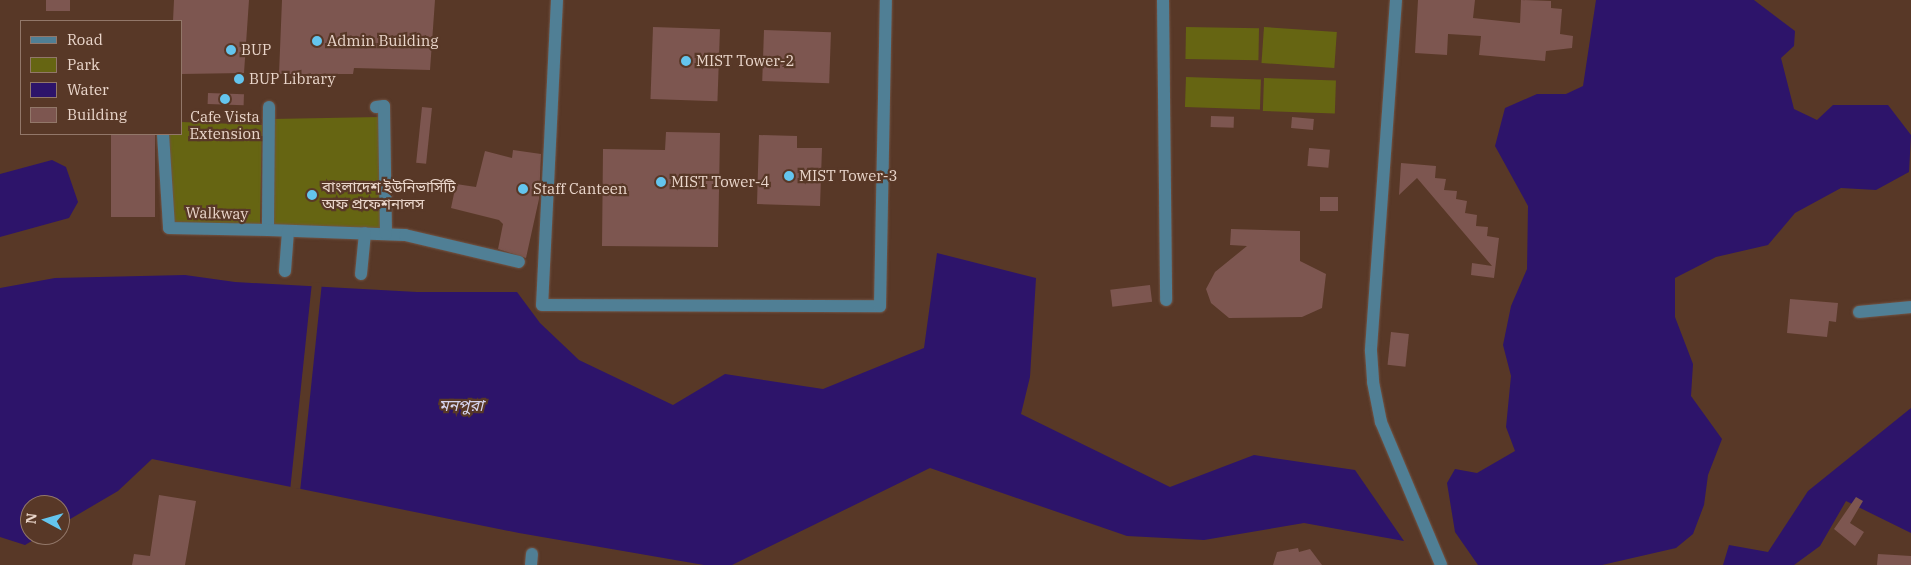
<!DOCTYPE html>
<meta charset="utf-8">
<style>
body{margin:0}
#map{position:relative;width:1911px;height:565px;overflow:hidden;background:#583827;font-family:"IBM Plex Serif","Noto Sans Bengali",serif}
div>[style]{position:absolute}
.green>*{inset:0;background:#666512;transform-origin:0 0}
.water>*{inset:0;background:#2d146a}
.pier>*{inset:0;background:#583827;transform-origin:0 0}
.building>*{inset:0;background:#7d5650;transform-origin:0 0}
.roads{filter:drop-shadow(0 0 1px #725445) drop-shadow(0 0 1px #725445)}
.minor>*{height:12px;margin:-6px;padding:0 6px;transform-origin:6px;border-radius:6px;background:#507f95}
.dots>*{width:14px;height:14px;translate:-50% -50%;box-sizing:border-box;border:2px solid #583827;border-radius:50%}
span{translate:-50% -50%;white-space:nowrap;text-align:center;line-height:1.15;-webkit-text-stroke:4.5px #583827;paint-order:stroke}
.poi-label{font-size:15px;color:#ead6cb}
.left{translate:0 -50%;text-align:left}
.street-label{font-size:15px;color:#ead6cb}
.water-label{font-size:16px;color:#d6d4ed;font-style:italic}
.legend{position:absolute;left:20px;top:20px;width:162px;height:115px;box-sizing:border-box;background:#583827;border:1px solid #927769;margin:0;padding:6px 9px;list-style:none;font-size:15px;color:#ead6cb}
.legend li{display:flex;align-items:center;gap:10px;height:25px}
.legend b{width:25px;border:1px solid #927769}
.north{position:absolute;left:20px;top:495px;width:50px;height:50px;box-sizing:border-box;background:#583827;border:1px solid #927769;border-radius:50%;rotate:276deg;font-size:14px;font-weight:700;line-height:20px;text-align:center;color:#ead6cb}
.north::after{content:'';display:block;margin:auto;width:18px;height:22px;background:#64c5ee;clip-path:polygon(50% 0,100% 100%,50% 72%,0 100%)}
</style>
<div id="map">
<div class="green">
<div style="left:1186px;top:27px;width:73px;height:32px;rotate:1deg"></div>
<div style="left:1264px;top:27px;width:73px;height:36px;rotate:4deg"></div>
<div style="left:1186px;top:77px;width:75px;height:30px;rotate:2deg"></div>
<div style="left:1264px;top:78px;width:72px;height:33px;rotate:2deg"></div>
<div style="left:380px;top:117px;width:113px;height:108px;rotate:89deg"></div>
<div style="clip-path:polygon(181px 122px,262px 125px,260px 225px,174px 223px,168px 134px,181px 134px)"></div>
</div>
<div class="water">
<div style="clip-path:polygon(1596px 0,1754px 0,1795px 31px,1794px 46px,1781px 58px,1794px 109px,1817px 120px,1833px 105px,1888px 105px,1911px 135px,1909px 172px,1876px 190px,1841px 188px,1795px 213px,1768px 245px,1716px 257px,1675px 278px,1675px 317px,1693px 364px,1691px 396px,1722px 439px,1708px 475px,1704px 505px,1693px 534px,1676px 548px,1602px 565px,1478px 565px,1455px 532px,1447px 483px,1455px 469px,1477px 473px,1515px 451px,1506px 427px,1511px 376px,1503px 345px,1511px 306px,1527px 269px,1528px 206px,1495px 146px,1505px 108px,1537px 94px,1566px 94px,1583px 86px)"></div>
<div style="clip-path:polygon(52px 160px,66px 167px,78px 202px,69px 218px,0 237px,0 174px)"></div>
<div style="clip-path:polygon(937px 253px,1036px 278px,1030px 377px,1021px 414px,1170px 487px,1254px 455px,1355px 470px,1404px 541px,1304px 523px,1204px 540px,1127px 536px,930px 468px,732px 565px,704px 565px,519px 533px,152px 459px,118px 491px,60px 525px,60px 505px,30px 505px,30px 535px,42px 535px,25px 545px,0 537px,0 288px,55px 278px,185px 275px,235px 282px,417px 292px,517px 292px,540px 323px,579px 360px,673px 405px,725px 374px,823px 389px,924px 348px)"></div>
<div style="clip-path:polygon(1911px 408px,1911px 533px,1846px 501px,1820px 546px,1794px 565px,1723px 565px,1729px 545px,1768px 552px,1808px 491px)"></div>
</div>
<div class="pier">
<div style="left:312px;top:282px;width:10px;height:207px;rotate:6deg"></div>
</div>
<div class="building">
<div style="left:46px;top:0;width:24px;height:11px"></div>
<div style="clip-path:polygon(174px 0,249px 0,244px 73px,181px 74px,181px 21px,173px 21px)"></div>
<div style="clip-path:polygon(282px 0,435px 0,430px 70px,354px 68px,353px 74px,279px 74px)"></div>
<div style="clip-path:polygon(1418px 0,1475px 0,1473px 18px,1520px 23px,1521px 0,1551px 1px,1551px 8px,1562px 9px,1560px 34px,1573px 36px,1572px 48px,1546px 51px,1545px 61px,1479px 55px,1481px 36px,1448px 34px,1447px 55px,1415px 53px)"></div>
<div style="left:653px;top:27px;width:67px;height:72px;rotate:2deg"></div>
<div style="left:764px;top:30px;width:67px;height:51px;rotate:2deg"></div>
<div style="left:208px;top:93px;width:36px;height:11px;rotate:2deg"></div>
<div style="left:422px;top:107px;width:10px;height:56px;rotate:6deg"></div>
<div style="left:1211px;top:116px;width:23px;height:11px;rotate:2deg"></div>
<div style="left:1292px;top:117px;width:22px;height:11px;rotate:5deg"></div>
<div style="clip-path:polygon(666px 132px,720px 133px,718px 247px,602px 246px,603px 149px,665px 150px)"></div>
<div style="left:111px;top:134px;width:44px;height:83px"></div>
<div style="clip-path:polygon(759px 135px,797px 136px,797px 148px,822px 148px,820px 206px,757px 204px)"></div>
<div style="left:1309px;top:148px;width:21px;height:18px;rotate:5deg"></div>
<div style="clip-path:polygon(513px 150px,541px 154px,539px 199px,526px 258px,498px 249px,503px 224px,499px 220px,451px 208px,456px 184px,476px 187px,485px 151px,512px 158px)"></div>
<div style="clip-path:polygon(1401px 163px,1436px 166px,1435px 178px,1446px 179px,1444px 190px,1457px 191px,1456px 199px,1467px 201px,1465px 213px,1477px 215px,1476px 226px,1488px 227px,1487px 236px,1499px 238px,1494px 278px,1471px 275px,1472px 263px,1492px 266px,1417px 178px,1399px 195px)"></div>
<div style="left:1320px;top:197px;width:18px;height:14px"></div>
<div style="clip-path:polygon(1231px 229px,1300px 231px,1300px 261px,1326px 274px,1322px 308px,1302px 317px,1229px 318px,1211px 303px,1206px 289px,1215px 272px,1247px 246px,1230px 245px)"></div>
<div style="left:1150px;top:285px;width:17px;height:40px;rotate:83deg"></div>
<div style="clip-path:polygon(1790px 299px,1838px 303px,1836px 322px,1829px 321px,1827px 337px,1787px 333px)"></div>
<div style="left:1391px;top:332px;width:18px;height:33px;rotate:6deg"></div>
<div style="clip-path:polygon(159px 495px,196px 501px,185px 565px,132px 565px,134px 554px,150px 556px)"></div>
<div style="clip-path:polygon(1856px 497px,1863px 501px,1850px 523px,1864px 532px,1855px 546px,1834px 529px)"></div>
<div style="clip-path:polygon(1298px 548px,1299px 552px,1310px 549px,1322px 565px,1273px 565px,1277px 552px)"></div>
<div style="clip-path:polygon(1878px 554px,1911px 556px,1911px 565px,1877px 565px)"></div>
</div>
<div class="roads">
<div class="minor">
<div style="left:557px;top:0;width:305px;rotate:92.8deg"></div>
<div style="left:542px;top:305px;width:338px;rotate:0.2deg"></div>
<div style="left:880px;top:306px;width:306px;rotate:-88.9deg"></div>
<div style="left:1163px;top:0;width:300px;rotate:89.4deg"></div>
<div style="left:1396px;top:0;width:352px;rotate:94.1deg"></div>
<div style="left:1371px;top:351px;width:31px;rotate:86deg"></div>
<div style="left:1373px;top:382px;width:41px;rotate:78.7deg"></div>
<div style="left:1381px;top:422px;width:155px;rotate:67.2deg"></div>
<div style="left:269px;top:107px;width:123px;rotate:90.5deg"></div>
<div style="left:268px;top:230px;width:137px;rotate:2.1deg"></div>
<div style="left:405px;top:235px;width:117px;rotate:13.3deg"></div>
<div style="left:376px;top:107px;width:8px;rotate:-7deg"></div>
<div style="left:384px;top:106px;width:128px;rotate:89.1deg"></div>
<div style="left:163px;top:134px;width:94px;rotate:86.3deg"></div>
<div style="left:169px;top:228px;width:99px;rotate:1.2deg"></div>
<div style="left:285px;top:271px;width:40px;rotate:-85.7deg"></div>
<div style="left:361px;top:274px;width:41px;rotate:-84.4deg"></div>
<div style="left:1859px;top:312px;width:52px;rotate:-5.5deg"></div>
<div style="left:531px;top:565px;width:11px;rotate:-85deg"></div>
</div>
</div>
<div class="dots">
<div style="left:317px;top:41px;background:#64c5ee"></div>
<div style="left:231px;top:50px;background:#64c5ee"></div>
<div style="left:686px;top:61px;background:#64c5ee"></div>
<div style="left:239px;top:79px;background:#64c5ee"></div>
<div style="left:225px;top:99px;background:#64c5ee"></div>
<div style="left:789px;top:176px;background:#64c5ee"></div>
<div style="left:661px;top:182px;background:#64c5ee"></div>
<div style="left:523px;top:189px;background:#64c5ee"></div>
<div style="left:312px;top:195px;background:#64c5ee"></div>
</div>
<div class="poi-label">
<span class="left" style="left:327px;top:41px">Admin Building</span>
<span class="left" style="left:241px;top:50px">BUP</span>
<span class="left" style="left:696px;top:61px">MIST Tower-2</span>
<span class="left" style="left:249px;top:79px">BUP Library</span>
<span style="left:225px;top:125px">Cafe Vista<br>Extension</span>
<span class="left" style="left:799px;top:176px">MIST Tower-3</span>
<span class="left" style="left:671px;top:182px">MIST Tower-4</span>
<span class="left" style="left:322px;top:195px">বাংলাদেশ ইউনিভার্সিটি<br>অফ প্রফেশনালস</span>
<span class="left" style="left:533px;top:189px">Staff Canteen</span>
</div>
<div class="street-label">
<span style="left:217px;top:213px;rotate:1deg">Walkway</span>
</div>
<div class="water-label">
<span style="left:461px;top:405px">মনপুরা</span>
</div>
<ul class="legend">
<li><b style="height:6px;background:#507f95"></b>Road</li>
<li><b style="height:14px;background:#666512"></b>Park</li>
<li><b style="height:14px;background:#2d146a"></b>Water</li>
<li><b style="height:14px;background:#7d5650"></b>Building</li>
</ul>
<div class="north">N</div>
</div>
